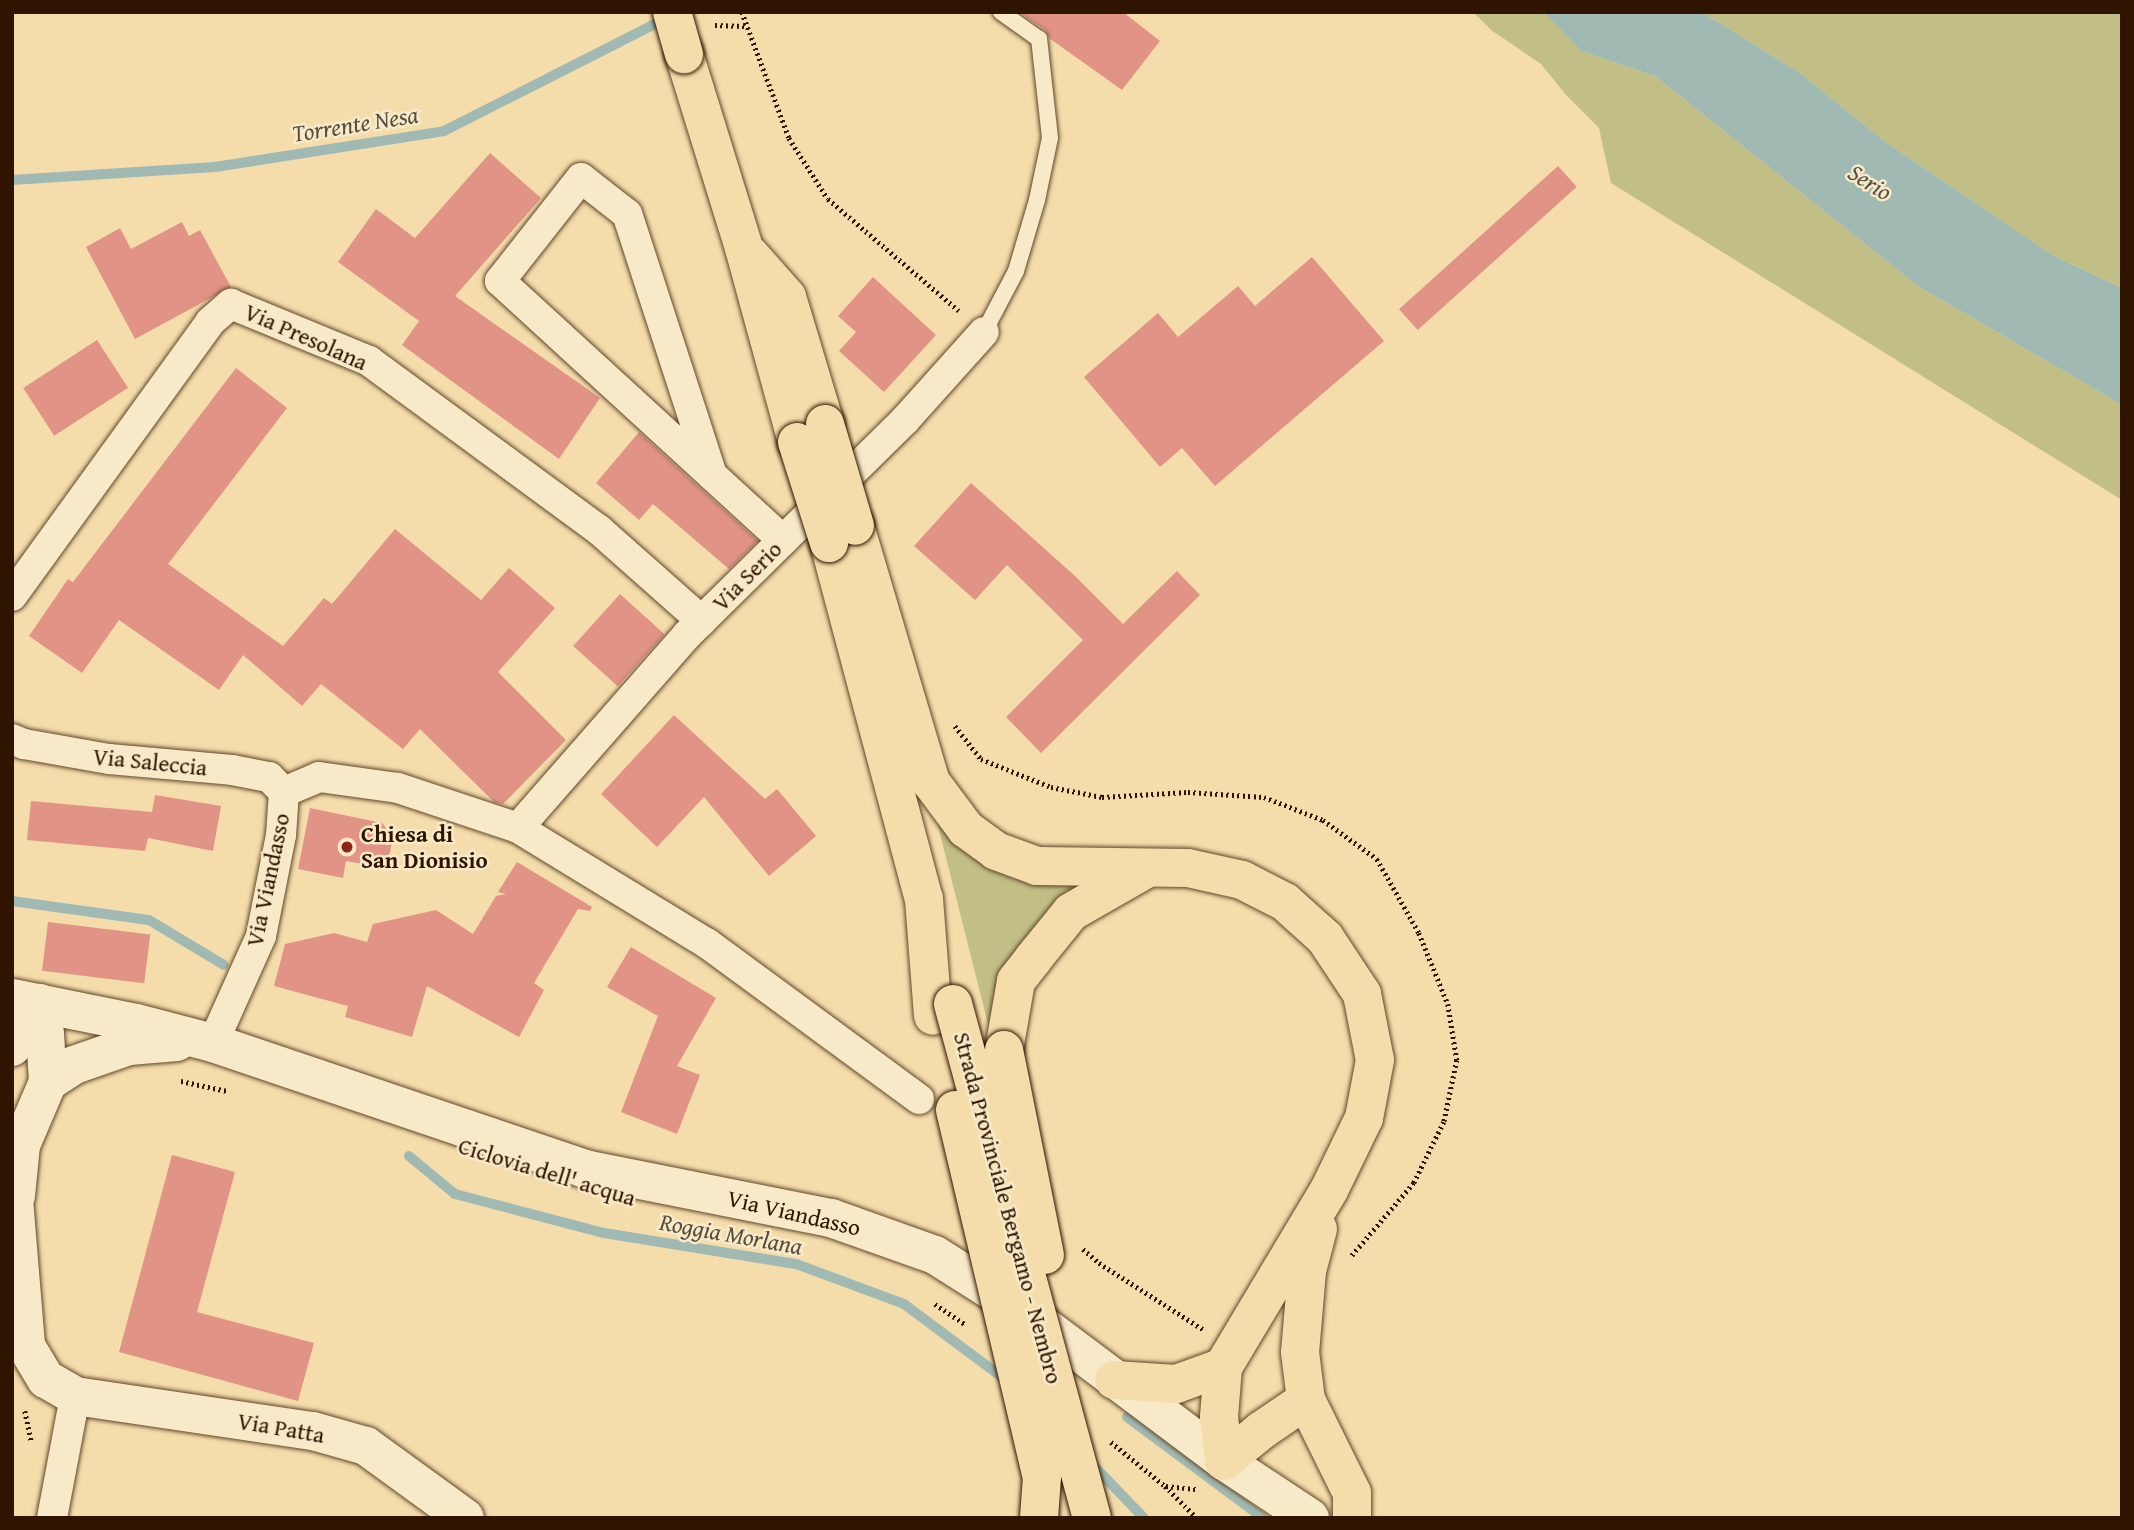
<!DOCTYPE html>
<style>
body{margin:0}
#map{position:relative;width:2134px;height:1530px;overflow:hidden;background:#f5ddab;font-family:"Gentium Book Plus",serif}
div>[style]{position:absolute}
.green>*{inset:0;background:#c1bf86}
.water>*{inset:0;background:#a0bab3}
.stream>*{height:10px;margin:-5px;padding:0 5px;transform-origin:5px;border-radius:5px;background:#a0bab3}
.building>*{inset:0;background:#e19386;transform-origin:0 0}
.path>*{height:4.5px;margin-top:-2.25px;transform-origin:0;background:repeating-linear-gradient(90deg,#2f1500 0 2px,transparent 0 5.5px)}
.roads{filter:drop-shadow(0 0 2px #60472b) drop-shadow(0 0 2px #60472b)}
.lane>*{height:16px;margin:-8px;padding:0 8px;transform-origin:8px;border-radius:8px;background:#f8e9c8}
.street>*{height:30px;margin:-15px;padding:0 15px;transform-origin:15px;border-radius:15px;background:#f8e9c8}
.secondary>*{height:38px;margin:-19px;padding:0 19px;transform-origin:19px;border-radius:19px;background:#f8e9c8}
.highway>*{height:38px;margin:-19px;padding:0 19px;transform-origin:19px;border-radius:19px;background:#f5ddab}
.bridges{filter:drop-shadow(0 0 2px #2f1500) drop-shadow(0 0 2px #2f1500)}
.highway-bridge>*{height:38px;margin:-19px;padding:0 19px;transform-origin:19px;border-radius:19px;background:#f5ddab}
.dots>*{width:19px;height:19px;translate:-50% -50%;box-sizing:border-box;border:4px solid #f8e9c8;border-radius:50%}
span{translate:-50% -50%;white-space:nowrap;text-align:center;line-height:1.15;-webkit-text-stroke:5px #f8e9c8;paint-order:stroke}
.street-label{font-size:23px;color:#2f1500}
.poi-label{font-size:23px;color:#2f1500;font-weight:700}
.left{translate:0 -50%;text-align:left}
.water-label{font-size:24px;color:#574f3f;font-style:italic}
.frame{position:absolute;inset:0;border:14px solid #2f1500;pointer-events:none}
</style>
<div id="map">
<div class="green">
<div style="clip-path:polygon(1473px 12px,1543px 12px,1581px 51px,1655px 76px,1918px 286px,2122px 405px,2122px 500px,1611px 183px,1599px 128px,1566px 95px,1541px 64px,1491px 30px)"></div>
<div style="clip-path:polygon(1702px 12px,2122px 12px,2122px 288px,2052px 255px,1883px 140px,1800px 73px)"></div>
<div style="clip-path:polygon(936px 818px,1082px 883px,991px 1036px)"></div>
</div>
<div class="water">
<div style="clip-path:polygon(1543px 12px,1702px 12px,1800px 73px,1883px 140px,2052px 255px,2122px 288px,2122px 405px,1918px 286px,1655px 76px,1581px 51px)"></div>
</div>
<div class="stream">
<div style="left:12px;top:180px;width:203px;rotate:-3.7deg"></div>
<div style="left:215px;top:167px;width:232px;rotate:-8.9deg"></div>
<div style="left:444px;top:131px;width:248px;rotate:-26.9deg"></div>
<div style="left:12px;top:901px;width:138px;rotate:7.9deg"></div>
<div style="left:149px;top:920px;width:87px;rotate:31deg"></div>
<div style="left:409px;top:1156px;width:60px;rotate:39.6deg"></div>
<div style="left:455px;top:1194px;width:154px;rotate:14.7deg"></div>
<div style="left:604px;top:1233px;width:194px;rotate:9.2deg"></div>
<div style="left:796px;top:1264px;width:115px;rotate:20.3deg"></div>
<div style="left:904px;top:1304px;width:132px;rotate:36.7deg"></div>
<div style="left:1127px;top:1417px;width:169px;rotate:36.6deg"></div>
<div style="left:1091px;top:1463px;width:76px;rotate:46.1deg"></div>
</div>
<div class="building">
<div style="clip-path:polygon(1019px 12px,1123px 12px,1160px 41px,1122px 90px,1049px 38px,1045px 30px)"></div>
<div style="clip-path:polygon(490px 153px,541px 198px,455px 296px,600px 398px,559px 459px,402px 345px,419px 321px,338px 262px,376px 209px,415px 238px)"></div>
<div style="left:1558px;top:166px;width:28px;height:214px;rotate:48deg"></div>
<div style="clip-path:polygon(182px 222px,189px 236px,200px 230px,231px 287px,135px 339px,86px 247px,120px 228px,131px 249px)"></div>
<div style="clip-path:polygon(1312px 257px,1384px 341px,1215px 486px,1182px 448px,1160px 467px,1084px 377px,1158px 313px,1178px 337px,1238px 286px,1255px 306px)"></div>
<div style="clip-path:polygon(873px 277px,936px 335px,884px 392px,839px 351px,856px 332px,838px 316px)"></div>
<div style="left:97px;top:340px;width:57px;height:88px;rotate:57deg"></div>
<div style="clip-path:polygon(236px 368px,287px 408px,168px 564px,283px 646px,324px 598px,332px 604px,395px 529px,481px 600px,509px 568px,555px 608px,498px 672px,566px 740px,503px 804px,494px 802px,420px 729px,403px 749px,321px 684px,302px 706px,243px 655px,219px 690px,119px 620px,82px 673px,29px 636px,68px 579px,73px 582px)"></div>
<div style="clip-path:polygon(639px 432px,758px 541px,729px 569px,653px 504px,639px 520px,596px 483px)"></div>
<div style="clip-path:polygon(971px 483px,1075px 576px,1123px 624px,1177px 571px,1200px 595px,1041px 753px,1006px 717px,1083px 640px,1007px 565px,975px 600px,914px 546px)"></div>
<div style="left:620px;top:594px;width:60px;height:70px;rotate:42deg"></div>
<div style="clip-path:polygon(674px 715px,765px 799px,777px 789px,816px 836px,769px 876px,704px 797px,657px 847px,601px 794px)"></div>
<div style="clip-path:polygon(155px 795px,221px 806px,213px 851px,148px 838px,145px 851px,27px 840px,31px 801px,152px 812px)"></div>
<div style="clip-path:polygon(310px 808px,382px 823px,393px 837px,389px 857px,374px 866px,346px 861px,343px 878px,298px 869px)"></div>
<div style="clip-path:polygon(517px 862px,592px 907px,590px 911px,578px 909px,534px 983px,544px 990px,519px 1037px,427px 986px,412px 1037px,345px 1017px,348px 1006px,274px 986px,285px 944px,334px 933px,367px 942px,373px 924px,436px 910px,473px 934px,496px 896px,506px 894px,498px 892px)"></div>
<div style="left:48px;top:922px;width:103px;height:49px;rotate:7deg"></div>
<div style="clip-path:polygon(631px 947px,716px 998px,677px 1066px,700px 1075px,677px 1134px,621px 1112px,658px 1016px,607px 987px)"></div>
<div style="clip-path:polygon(172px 1155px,235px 1172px,197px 1312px,314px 1343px,298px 1401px,119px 1352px)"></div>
</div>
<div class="path">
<div style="left:742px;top:12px;width:134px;rotate:69.5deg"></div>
<div style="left:789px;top:138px;width:72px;rotate:57.4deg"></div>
<div style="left:828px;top:199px;width:172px;rotate:40.5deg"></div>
<div style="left:715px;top:25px;width:30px;rotate:2deg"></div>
<div style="left:955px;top:726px;width:42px;rotate:51.8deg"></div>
<div style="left:981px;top:759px;width:75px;rotate:21.8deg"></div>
<div style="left:1051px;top:787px;width:52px;rotate:11.1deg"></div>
<div style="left:1102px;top:797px;width:86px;rotate:-3.3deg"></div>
<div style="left:1188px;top:792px;width:76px;rotate:3.8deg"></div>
<div style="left:1264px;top:797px;width:63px;rotate:21.3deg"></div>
<div style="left:1323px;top:820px;width:67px;rotate:35.8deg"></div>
<div style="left:1377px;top:859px;width:85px;rotate:60.4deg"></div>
<div style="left:1419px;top:933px;width:77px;rotate:67.8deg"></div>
<div style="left:1448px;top:1004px;width:57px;rotate:80.9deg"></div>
<div style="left:1457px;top:1060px;width:63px;rotate:101.8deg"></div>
<div style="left:1444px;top:1122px;width:68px;rotate:116.2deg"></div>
<div style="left:1414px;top:1183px;width:97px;rotate:130.4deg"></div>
<div style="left:181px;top:1081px;width:47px;rotate:12.3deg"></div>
<div style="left:1083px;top:1249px;width:21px;rotate:41deg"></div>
<div style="left:1099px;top:1263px;width:125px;rotate:32.5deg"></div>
<div style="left:935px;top:1304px;width:37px;rotate:34deg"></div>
<div style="left:25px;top:1411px;width:30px;rotate:78deg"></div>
<div style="left:1111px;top:1442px;width:70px;rotate:39.2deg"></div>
<div style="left:1165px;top:1486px;width:45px;rotate:45deg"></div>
<div style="left:1166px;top:1486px;width:30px;rotate:6deg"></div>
</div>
<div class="roads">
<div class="lane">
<div style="left:984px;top:332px;width:69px;rotate:-62.3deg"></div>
<div style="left:1016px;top:271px;width:74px;rotate:-73.5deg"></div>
<div style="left:1037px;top:200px;width:63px;rotate:-78.2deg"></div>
<div style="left:1050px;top:138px;width:100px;rotate:-96.3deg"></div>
<div style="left:1039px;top:39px;width:47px;rotate:-144.6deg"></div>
</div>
<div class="street">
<div style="left:712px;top:475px;width:274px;rotate:-108deg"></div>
<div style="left:627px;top:214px;width:58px;rotate:-142deg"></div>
<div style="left:581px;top:178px;width:131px;rotate:128.2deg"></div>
<div style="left:500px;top:281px;width:384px;rotate:42.5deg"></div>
<div style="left:12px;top:596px;width:338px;rotate:-54.1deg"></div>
<div style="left:210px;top:322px;width:28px;rotate:-41deg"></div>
<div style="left:231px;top:304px;width:149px;rotate:22.4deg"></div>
<div style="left:369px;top:361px;width:285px;rotate:36.3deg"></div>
<div style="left:599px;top:530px;width:137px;rotate:41.5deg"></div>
<div style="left:12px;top:739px;width:13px;rotate:23deg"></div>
<div style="left:24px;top:744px;width:86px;rotate:10deg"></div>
<div style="left:109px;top:759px;width:123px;rotate:5.1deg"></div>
<div style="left:232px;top:770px;width:38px;rotate:11deg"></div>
<div style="left:269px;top:777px;width:21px;rotate:45deg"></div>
<div style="left:284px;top:792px;width:38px;rotate:-23deg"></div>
<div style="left:319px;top:777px;width:80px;rotate:7.9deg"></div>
<div style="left:398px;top:788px;width:126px;rotate:18.4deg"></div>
<div style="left:518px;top:828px;width:223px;rotate:31.4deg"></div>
<div style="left:708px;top:944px;width:262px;rotate:36.3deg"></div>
<div style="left:518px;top:828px;width:258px;rotate:-48.8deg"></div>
<div style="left:688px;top:634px;width:305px;rotate:-44.6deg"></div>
<div style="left:905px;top:420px;width:118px;rotate:-48.1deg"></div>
<div style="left:213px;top:1043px;width:117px;rotate:-65.8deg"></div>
<div style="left:261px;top:936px;width:103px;rotate:-78.8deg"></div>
<div style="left:281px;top:835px;width:43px;rotate:-86deg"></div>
<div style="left:52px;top:1518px;width:124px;rotate:-79.3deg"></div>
</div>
<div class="secondary">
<div style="left:12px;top:998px;width:126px;rotate:11.4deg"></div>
<div style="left:136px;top:1023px;width:80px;rotate:14.6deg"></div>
<div style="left:213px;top:1043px;width:393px;rotate:18.7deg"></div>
<div style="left:585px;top:1169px;width:251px;rotate:11.3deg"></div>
<div style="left:831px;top:1218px;width:110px;rotate:19.6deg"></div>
<div style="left:935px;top:1255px;width:109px;rotate:32.2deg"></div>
<div style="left:1027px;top:1313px;width:246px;rotate:36.9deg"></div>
<div style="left:1224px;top:1461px;width:103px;rotate:33.5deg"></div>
<div style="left:39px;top:1003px;width:32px;rotate:79deg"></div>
<div style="left:45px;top:1034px;width:48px;rotate:86.4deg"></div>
<div style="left:12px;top:1047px;width:52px;rotate:-58.5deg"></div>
<div style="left:12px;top:1175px;width:172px;rotate:85.3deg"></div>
<div style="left:26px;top:1346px;width:39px;rotate:59deg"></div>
<div style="left:46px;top:1379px;width:34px;rotate:30deg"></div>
<div style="left:75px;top:1396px;width:241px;rotate:8.4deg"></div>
<div style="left:313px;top:1431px;width:55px;rotate:15.8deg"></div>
<div style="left:366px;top:1446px;width:122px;rotate:36deg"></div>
<div style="left:16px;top:1196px;width:51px;rotate:-84.4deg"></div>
<div style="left:21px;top:1145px;width:69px;rotate:-66.8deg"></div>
<div style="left:48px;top:1082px;width:31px;rotate:-33deg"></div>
<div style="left:74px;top:1065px;width:58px;rotate:-19.1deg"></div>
<div style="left:129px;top:1046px;width:48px;rotate:-4.8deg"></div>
</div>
<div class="highway">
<div style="left:684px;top:54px;width:203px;rotate:72.8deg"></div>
<div style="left:744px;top:248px;width:201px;rotate:74.7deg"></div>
<div style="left:750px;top:255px;width:56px;rotate:48.6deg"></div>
<div style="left:787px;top:297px;width:133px;rotate:73.3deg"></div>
<div style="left:855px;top:526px;width:267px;rotate:73.5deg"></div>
<div style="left:931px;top:782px;width:59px;rotate:53.3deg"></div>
<div style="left:966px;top:829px;width:37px;rotate:36deg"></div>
<div style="left:996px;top:851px;width:44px;rotate:20.1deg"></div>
<div style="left:1037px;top:866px;width:151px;rotate:0.8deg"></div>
<div style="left:1188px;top:868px;width:55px;rotate:12.5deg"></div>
<div style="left:1242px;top:880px;width:48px;rotate:27.1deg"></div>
<div style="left:1285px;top:902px;width:54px;rotate:42deg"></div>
<div style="left:1325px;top:938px;width:67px;rotate:56.5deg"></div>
<div style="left:1362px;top:994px;width:67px;rotate:78.9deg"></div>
<div style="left:1375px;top:1060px;width:59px;rotate:100.7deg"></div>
<div style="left:1364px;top:1118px;width:80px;rotate:115.9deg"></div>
<div style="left:1329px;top:1190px;width:206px;rotate:120.9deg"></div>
<div style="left:1223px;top:1367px;width:50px;rotate:160.1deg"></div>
<div style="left:1176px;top:1384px;width:62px;rotate:-176.3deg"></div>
<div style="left:829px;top:543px;width:368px;rotate:75.1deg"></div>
<div style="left:924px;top:899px;width:117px;rotate:85.6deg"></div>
<div style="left:1004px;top:1050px;width:70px;rotate:-80.1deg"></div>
<div style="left:1016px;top:981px;width:28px;rotate:-52deg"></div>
<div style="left:1033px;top:959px;width:60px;rotate:-51deg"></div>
<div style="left:1071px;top:912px;width:86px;rotate:-29.8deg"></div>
<div style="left:1318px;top:1229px;width:43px;rotate:104.7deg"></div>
<div style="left:1307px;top:1271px;width:81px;rotate:94.9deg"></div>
<div style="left:1300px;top:1352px;width:48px;rotate:82.9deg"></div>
<div style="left:1306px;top:1400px;width:104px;rotate:63.7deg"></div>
<div style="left:1352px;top:1493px;width:25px;rotate:90deg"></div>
<div style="left:1223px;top:1367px;width:50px;rotate:94.6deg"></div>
<div style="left:1219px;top:1417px;width:44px;rotate:83.5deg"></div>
<div style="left:1224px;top:1461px;width:49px;rotate:-39.2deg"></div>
<div style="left:1262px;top:1430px;width:53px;rotate:-34.3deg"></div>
</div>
</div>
<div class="bridges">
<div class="highway-bridge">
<div style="left:672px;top:12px;width:44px;rotate:74.1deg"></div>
<div style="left:825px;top:424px;width:106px;rotate:73.6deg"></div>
<div style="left:797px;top:442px;width:106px;rotate:72.4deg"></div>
<div style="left:953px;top:1004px;width:532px;rotate:74.87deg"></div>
<div style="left:1004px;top:1050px;width:209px;rotate:78.7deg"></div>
<div style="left:955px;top:1110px;width:377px;rotate:76.7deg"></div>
<div style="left:1042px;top:1477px;width:41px;rotate:94.2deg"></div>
</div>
</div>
<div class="dots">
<div style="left:347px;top:847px;background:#8f2418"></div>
</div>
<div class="street-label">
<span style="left:306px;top:337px;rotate:24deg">Via Presolana</span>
<span style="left:747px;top:576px;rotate:-45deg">Via Serio</span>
<span style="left:150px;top:762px;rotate:6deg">Via Saleccia</span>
<span style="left:268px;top:880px;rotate:-78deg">Via Viandasso</span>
<span style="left:547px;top:1172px;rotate:17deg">Ciclovia dell' acqua</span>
<span style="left:1008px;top:1208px;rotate:75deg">Strada Provinciale Bergamo - Nembro</span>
<span style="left:794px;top:1213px;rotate:13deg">Via Viandasso</span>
<span style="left:281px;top:1428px;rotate:10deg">Via Patta</span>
</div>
<div class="poi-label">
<span class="left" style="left:361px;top:847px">Chiesa di<br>San Dionisio</span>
</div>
<div class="water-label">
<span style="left:355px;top:124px;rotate:-9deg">Torrente Nesa</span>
<span style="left:1870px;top:182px;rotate:32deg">Serio</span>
<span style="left:731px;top:1234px;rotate:10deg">Roggia Morlana</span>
</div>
<div class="frame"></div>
</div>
